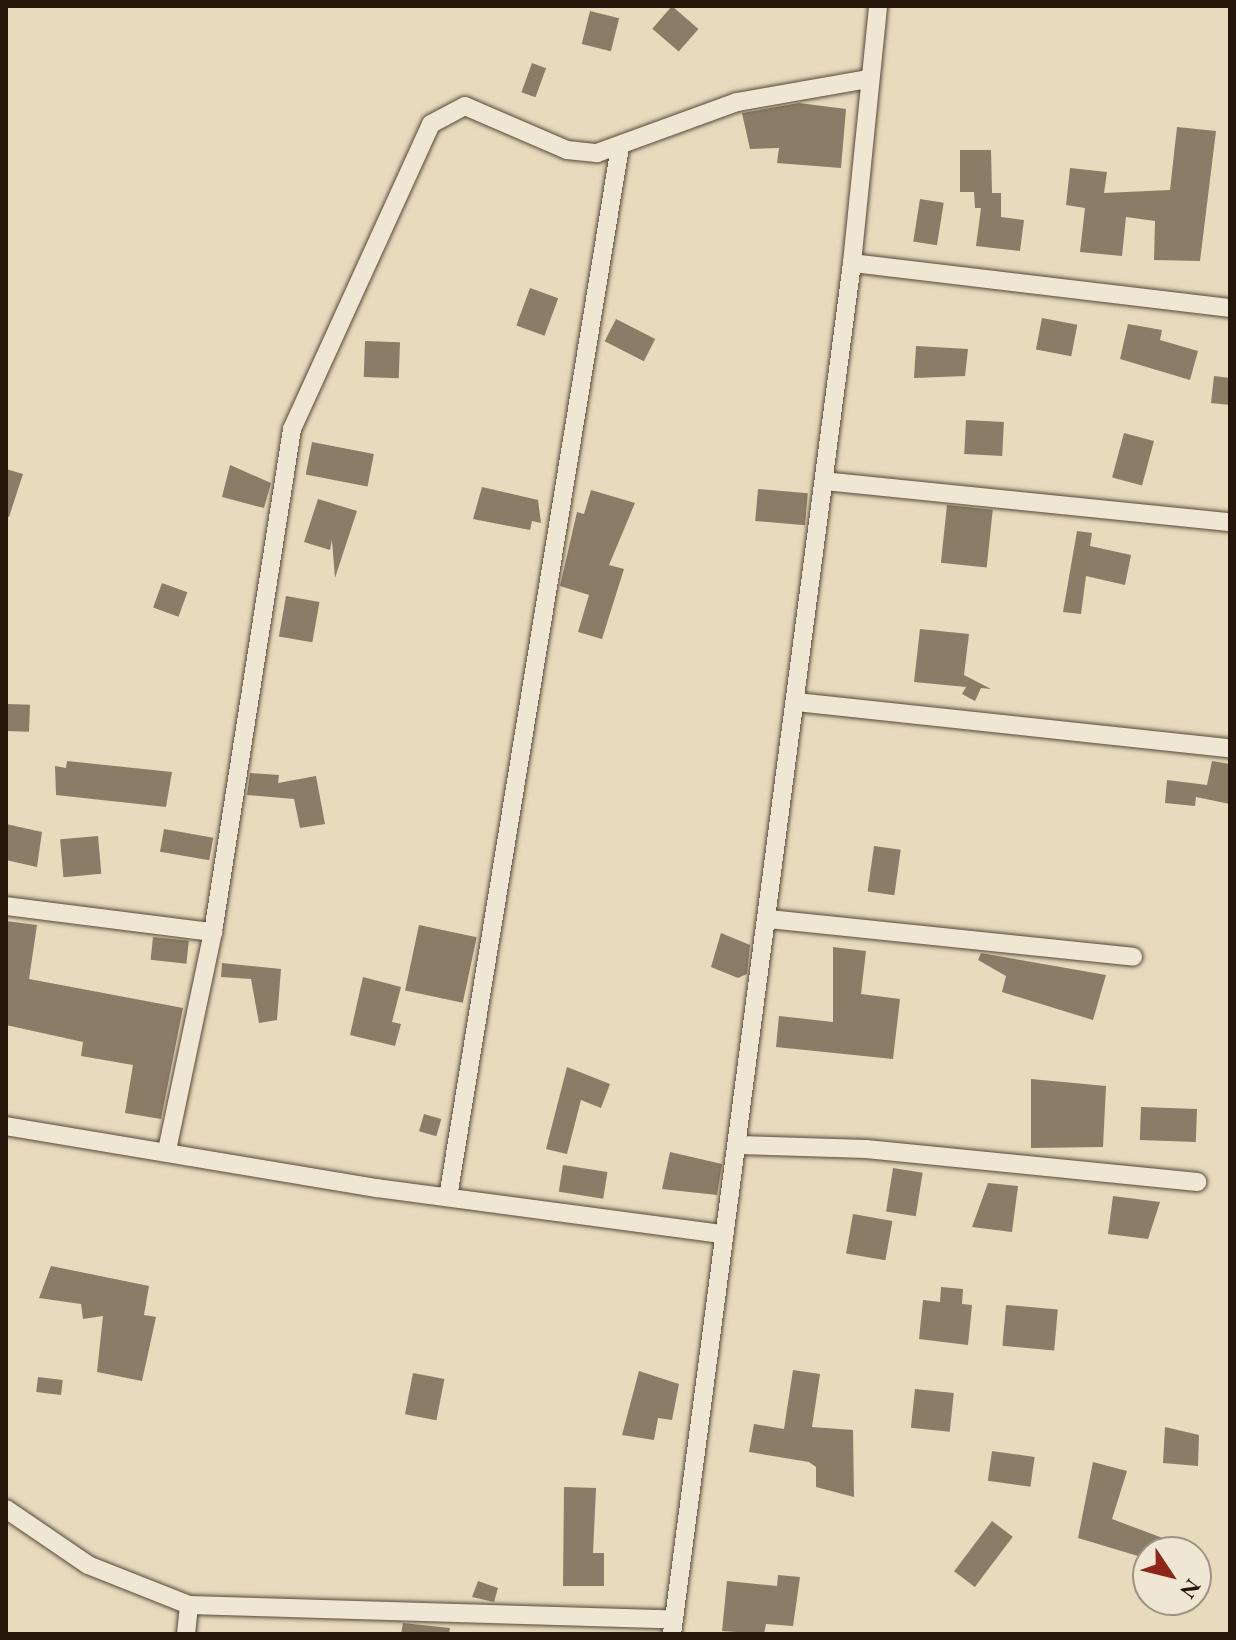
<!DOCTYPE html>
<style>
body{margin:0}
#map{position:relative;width:1236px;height:1640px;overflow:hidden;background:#e7dabd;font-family:"EB Garamond",serif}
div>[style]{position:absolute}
.building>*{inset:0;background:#8a7c67;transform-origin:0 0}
.roads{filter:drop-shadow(0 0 2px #564737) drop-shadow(0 0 2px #564737)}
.street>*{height:18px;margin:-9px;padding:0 9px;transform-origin:9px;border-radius:9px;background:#efe7d4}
span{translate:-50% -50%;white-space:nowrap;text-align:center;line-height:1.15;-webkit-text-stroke:8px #efe7d4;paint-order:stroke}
.frame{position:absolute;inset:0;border:8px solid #25160a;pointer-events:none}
.north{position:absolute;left:1132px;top:1536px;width:80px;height:80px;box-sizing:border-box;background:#efe7d4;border:2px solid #9e9383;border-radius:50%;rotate:125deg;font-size:22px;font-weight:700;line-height:32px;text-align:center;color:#25160a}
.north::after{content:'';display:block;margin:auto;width:28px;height:36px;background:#8f2418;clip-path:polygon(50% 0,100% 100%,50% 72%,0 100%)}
</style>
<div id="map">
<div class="building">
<div style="left:672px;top:6px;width:35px;height:30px;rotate:41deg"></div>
<div style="left:590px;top:11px;width:30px;height:34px;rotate:14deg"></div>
<div style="left:532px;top:63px;width:15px;height:31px;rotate:20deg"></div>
<div style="clip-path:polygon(799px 103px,846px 109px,841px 168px,777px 163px,779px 148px,750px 149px,742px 113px)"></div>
<div style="clip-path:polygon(1177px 127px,1216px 131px,1200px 261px,1154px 260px,1155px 221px,1126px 217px,1122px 256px,1080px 252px,1085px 208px,1066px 205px,1070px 168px,1107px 172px,1104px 193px,1170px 190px)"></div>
<div style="clip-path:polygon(960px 150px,991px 150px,992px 193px,1001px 193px,1001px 217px,1024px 220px,1020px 251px,976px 246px,981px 208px,975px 208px,974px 192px,960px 192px)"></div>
<div style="left:920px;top:199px;width:24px;height:43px;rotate:9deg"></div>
<div style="left:530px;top:288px;width:30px;height:40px;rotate:20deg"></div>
<div style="left:1042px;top:318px;width:36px;height:32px;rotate:11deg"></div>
<div style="left:616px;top:319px;width:44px;height:25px;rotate:27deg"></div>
<div style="clip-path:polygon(1128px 324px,1162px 330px,1160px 340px,1198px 351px,1190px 380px,1120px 359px)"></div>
<div style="left:365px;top:341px;width:35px;height:36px;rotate:2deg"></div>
<div style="clip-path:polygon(916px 346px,968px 349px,965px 376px,914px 378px)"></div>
<div style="clip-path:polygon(1214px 376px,1230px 378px,1230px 405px,1211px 403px)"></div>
<div style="left:966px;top:420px;width:38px;height:34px;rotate:3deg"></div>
<div style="left:1124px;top:433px;width:31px;height:46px;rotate:15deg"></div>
<div style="left:312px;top:442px;width:63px;height:33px;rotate:11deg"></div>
<div style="clip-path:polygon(230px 465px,271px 483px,264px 508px,222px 497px)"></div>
<div style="clip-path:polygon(6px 469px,23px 474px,9px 517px,6px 516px)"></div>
<div style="clip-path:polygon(482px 487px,538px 500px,541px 523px,532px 521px,530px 530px,473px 519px)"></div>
<div style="left:758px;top:489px;width:50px;height:32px;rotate:5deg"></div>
<div style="clip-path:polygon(591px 490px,635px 503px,609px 565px,624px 569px,602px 639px,578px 632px,589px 595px,560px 586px,577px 512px,584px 514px)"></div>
<div style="clip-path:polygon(318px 499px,357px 511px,335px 578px,332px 540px,330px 550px,304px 542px)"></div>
<div style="left:947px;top:505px;width:46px;height:58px;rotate:6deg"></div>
<div style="clip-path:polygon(1077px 531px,1092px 533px,1090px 546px,1131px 555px,1125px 585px,1086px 576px,1081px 614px,1063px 612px)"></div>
<div style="left:162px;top:583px;width:27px;height:26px;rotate:20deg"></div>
<div style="left:286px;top:596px;width:34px;height:41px;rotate:10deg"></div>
<div style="clip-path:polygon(920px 629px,969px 634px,964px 675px,991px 689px,981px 688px,975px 701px,962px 694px,966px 687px,914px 682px)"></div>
<div style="left:6px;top:704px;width:24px;height:27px;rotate:2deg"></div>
<div style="clip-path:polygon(67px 761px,172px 772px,166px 807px,56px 795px,55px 766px,66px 768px)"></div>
<div style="clip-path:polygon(1212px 761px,1230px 764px,1230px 804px,1196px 797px,1195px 806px,1165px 803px,1167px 780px,1207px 785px)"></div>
<div style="clip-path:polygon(250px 773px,279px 775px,278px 783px,316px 776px,325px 824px,300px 828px,294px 799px,247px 795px)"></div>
<div style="clip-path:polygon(6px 824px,42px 832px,37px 867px,6px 860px)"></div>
<div style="left:164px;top:829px;width:50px;height:23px;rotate:10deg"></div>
<div style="left:98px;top:836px;width:38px;height:38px;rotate:85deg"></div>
<div style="left:874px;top:846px;width:27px;height:46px;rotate:8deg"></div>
<div style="clip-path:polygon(6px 921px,37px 925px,29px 979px,183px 1008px,161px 1119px,125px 1113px,133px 1065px,81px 1056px,83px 1042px,6px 1025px)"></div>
<div style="left:419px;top:925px;width:59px;height:67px;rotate:12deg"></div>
<div style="clip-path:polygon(721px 933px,750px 945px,747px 974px,738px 978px,711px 967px)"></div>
<div style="left:153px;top:937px;width:36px;height:23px;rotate:6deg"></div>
<div style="clip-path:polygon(833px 947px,866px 951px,861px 994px,900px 999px,893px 1059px,776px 1047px,779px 1016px,833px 1022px)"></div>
<div style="clip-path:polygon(981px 953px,1106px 975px,1093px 1020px,1002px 992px,1006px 976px,978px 960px)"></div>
<div style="clip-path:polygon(222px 963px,281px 969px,277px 1020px,259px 1023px,251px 979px,221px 977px)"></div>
<div style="clip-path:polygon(363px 977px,401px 987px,392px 1022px,401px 1024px,395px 1046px,350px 1035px)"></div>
<div style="clip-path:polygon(567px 1067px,610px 1084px,601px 1108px,581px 1100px,567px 1154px,546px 1149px)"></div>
<div style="clip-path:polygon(1031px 1079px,1106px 1086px,1103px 1147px,1031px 1148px)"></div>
<div style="left:1141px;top:1107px;width:56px;height:33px;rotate:2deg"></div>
<div style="left:424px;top:1114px;width:18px;height:18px;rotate:16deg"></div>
<div style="clip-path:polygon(670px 1152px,722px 1164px,717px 1195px,662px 1189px)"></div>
<div style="left:563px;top:1165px;width:45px;height:27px;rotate:9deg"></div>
<div style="left:893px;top:1168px;width:30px;height:44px;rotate:9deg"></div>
<div style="clip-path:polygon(988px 1183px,1018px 1186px,1012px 1232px,972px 1227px)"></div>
<div style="clip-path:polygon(1113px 1196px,1160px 1202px,1148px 1239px,1108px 1234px)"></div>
<div style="left:853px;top:1214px;width:40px;height:40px;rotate:10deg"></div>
<div style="clip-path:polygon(51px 1266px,149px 1286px,144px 1315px,156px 1317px,142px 1381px,97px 1372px,103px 1316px,83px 1319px,81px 1304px,39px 1298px)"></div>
<div style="clip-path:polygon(941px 1287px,963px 1289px,962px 1304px,972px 1305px,968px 1345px,919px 1339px,923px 1300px,940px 1302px)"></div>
<div style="left:1006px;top:1305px;width:52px;height:41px;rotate:5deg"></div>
<div style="clip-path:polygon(793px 1370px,820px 1374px,812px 1427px,853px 1430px,854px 1497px,816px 1487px,816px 1467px,809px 1462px,749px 1452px,754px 1424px,784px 1429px)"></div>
<div style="clip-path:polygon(639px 1371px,679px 1384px,672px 1420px,658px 1418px,654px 1440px,622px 1435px)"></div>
<div style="left:413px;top:1373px;width:32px;height:42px;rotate:11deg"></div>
<div style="left:38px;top:1377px;width:25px;height:15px;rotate:7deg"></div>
<div style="left:915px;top:1389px;width:39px;height:39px;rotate:6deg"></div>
<div style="clip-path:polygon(1165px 1427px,1199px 1435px,1198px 1466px,1163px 1463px)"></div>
<div style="left:992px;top:1451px;width:43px;height:30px;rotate:8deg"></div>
<div style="clip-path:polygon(1093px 1462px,1127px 1471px,1112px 1519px,1200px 1552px,1148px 1552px,1148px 1559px,1078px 1538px)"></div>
<div style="clip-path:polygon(564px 1487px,596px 1488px,593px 1553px,604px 1553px,604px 1586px,563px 1586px)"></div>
<div style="left:992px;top:1521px;width:26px;height:63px;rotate:37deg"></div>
<div style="clip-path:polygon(778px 1575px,800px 1577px,793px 1626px,766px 1624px,764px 1634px,722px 1631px,727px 1581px,777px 1586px)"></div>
<div style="clip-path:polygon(478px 1581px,498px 1588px,494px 1602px,472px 1597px)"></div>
<div style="clip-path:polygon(403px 1623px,450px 1628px,449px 1634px,401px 1634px)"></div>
</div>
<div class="roads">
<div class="street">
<div style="left:852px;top:263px;width:381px;rotate:6.8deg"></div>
<div style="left:824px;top:481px;width:408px;rotate:5.8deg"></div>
<div style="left:796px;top:702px;width:436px;rotate:6.1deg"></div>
<div style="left:6px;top:906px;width:209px;rotate:7.2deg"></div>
<div style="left:213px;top:932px;width:223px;rotate:101.9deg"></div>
<div style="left:768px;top:919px;width:367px;rotate:5.9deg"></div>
<div style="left:213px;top:932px;width:509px;rotate:-81.07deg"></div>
<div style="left:292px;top:429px;width:335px;rotate:-65.5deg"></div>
<div style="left:431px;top:124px;width:38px;rotate:-28deg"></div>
<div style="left:465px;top:106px;width:111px;rotate:23.3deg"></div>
<div style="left:567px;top:150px;width:30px;rotate:6deg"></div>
<div style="left:597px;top:153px;width:149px;rotate:-20deg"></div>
<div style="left:737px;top:102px;width:132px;rotate:-10deg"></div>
<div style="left:6px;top:1126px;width:376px;rotate:9.5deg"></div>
<div style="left:377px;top:1188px;width:348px;rotate:7.6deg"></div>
<div style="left:739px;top:1145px;width:127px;rotate:1.8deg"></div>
<div style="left:866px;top:1149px;width:333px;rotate:5.7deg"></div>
<div style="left:448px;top:1197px;width:1064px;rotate:-80.7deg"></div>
<div style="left:6px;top:1509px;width:99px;rotate:34.3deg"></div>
<div style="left:88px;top:1565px;width:109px;rotate:21.6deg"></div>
<div style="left:189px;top:1605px;width:485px;rotate:1.7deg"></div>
<div style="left:186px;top:1634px;width:29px;rotate:-84deg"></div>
<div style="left:672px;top:1634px;width:1383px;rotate:-82.52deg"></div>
<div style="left:852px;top:263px;width:258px;rotate:-84.2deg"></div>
</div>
</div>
<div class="frame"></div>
<div class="north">N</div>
</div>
